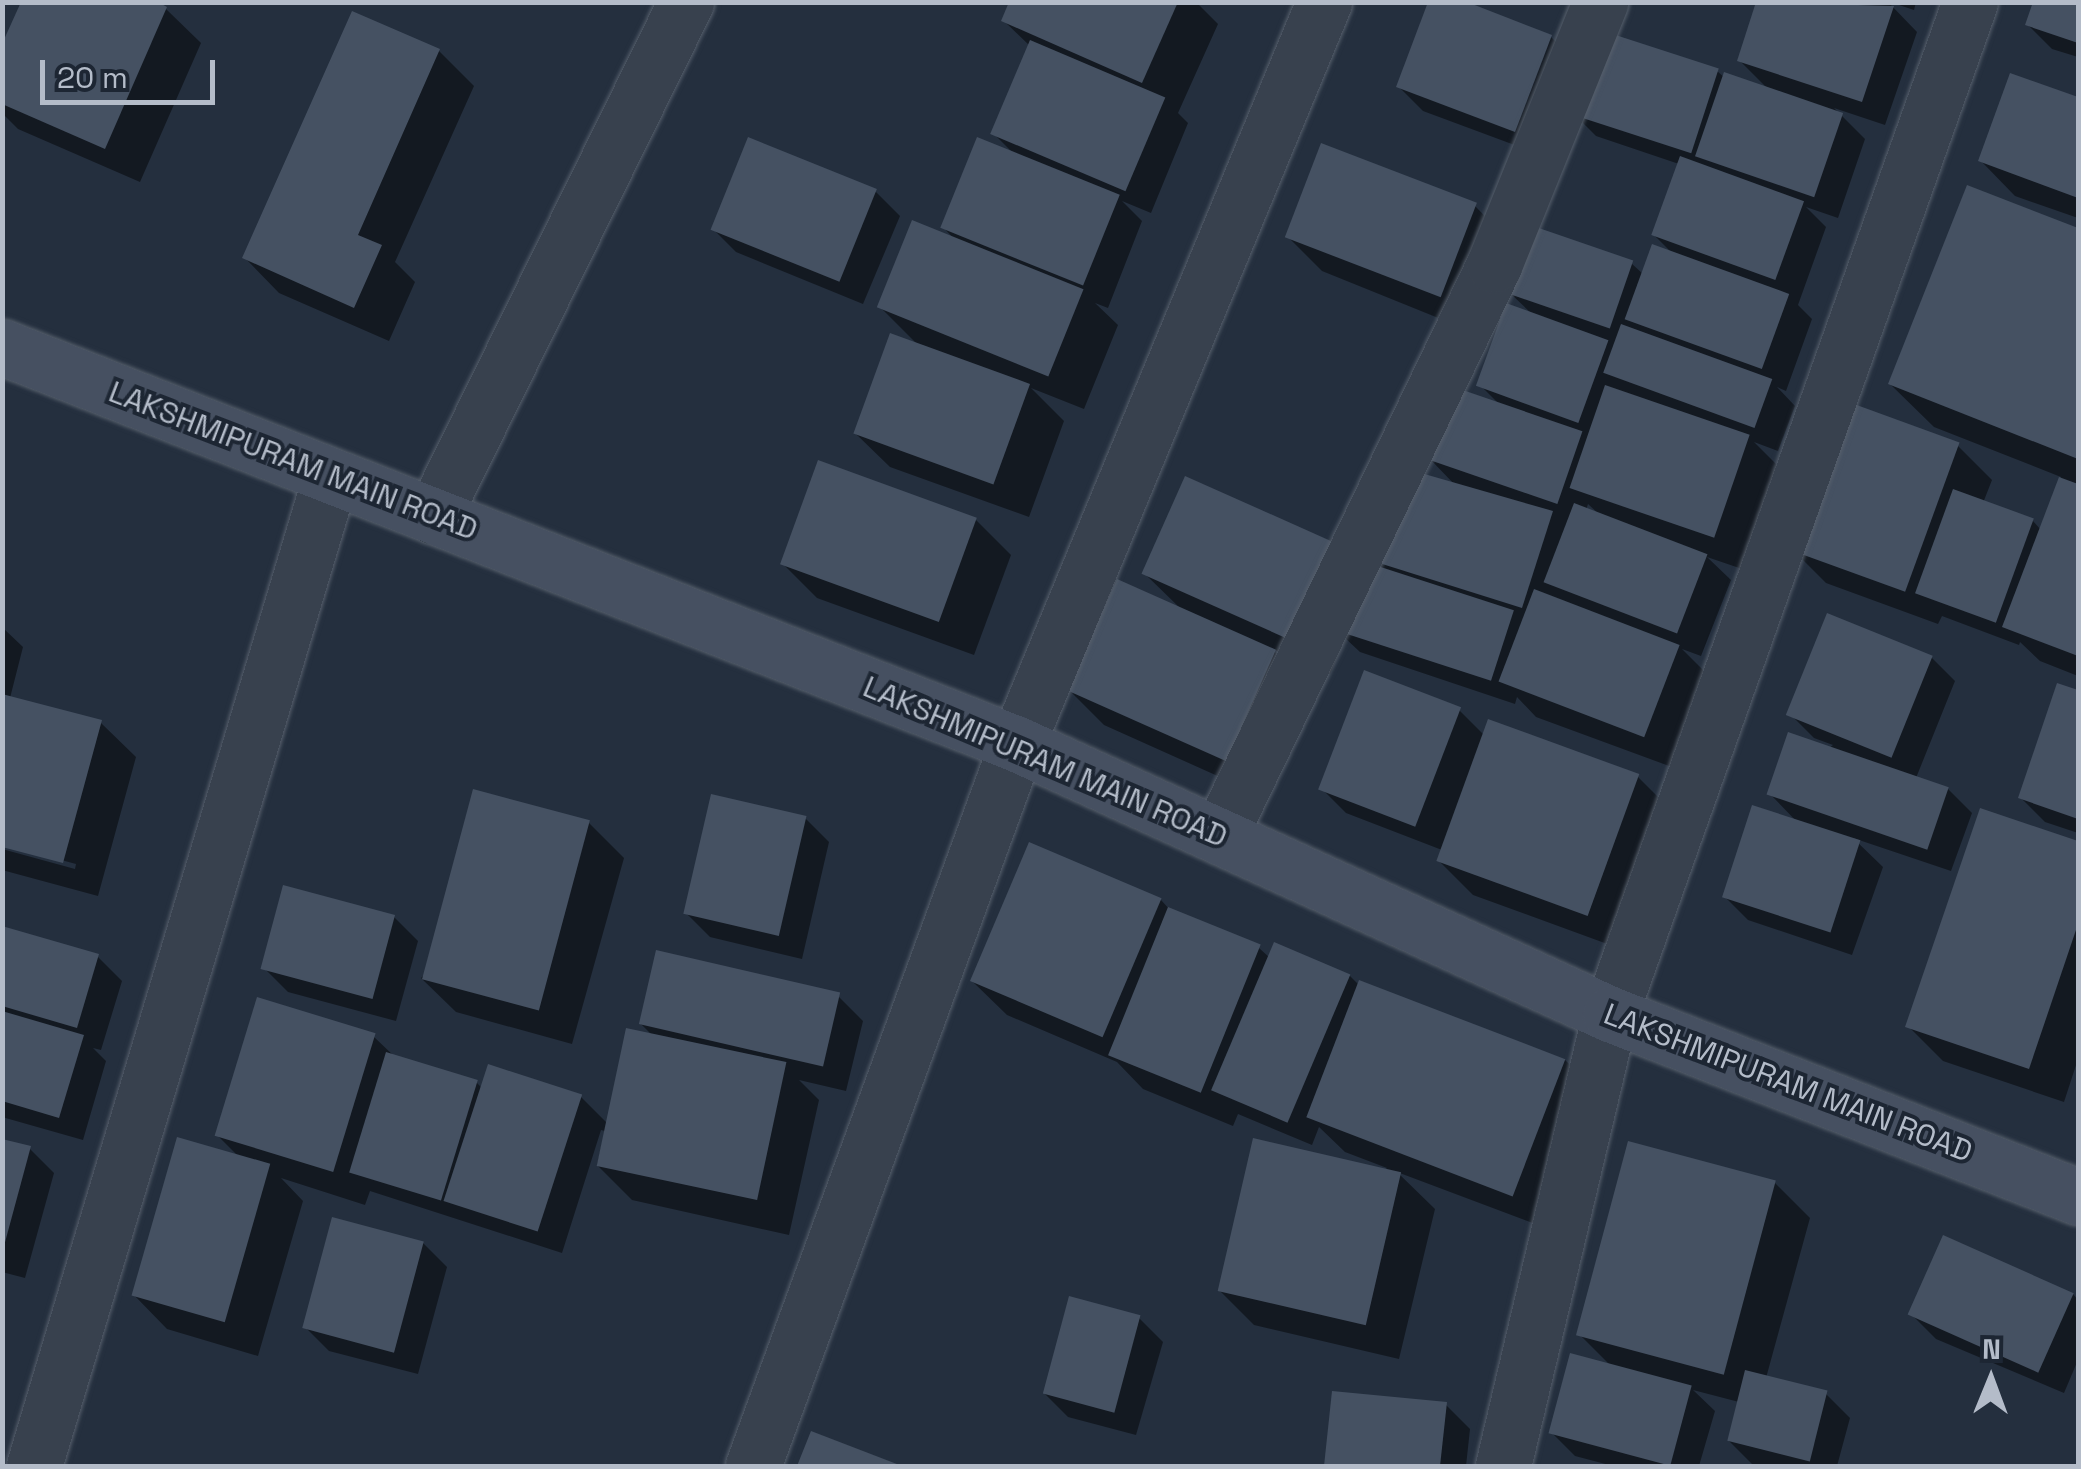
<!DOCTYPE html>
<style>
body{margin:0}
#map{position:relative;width:2081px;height:1469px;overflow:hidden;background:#242f3e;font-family:"Space Grotesk",sans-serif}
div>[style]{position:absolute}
.shadow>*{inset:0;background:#0007}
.building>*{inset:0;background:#455162;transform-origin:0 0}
.roads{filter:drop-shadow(0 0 2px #565f6c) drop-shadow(0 0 2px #565f6c)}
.street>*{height:55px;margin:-27.5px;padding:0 27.5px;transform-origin:27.5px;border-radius:27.5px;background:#38414e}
.secondary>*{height:55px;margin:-27.5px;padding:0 27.5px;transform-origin:27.5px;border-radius:27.5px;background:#465061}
span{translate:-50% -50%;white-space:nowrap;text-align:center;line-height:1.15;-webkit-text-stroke:8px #1d2633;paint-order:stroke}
.street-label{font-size:30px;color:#b4bcc9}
.frame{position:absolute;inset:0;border:5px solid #b4bcc9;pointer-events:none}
.north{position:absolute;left:1941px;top:1329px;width:100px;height:100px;-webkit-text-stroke:8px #1d2633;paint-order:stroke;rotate:1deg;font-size:28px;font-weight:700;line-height:40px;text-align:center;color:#b4bcc9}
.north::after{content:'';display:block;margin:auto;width:35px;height:45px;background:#b4bcc9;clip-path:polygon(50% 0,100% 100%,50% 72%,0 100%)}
.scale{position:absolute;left:40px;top:60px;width:175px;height:45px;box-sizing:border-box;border:5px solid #b4bcc9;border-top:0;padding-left:12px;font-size:30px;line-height:35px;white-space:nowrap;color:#b4bcc9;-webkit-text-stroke:8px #1d2633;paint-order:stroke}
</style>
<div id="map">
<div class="shadow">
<div style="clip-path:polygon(1012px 2px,1196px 2px,1218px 24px,1178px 113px,1188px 123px,1151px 213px,1122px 201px,1142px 221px,1108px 308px,1095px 303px,1118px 325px,1084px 409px,1031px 388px,1064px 421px,1029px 517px,890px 467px,855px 433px,919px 346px,880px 307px,955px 240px,943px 227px,1015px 155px,993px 133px,1030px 46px,1004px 21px)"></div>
<div style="clip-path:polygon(evenodd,1758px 2px,1888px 2px,1917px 32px,1885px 125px,1834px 108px,1865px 139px,1838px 218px,1806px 207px,1826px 227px,1798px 305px,1812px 319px,1786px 391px,1777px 387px,1795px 406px,1778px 451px,1754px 442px,1783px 471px,1748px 571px,1707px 557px,1731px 580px,1701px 656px,1682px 649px,1714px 681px,1680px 770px,1536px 717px,1517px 697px,1515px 704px,1360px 652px,1345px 638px,1330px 674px,1271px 648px,1309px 687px,1260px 795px,1104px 725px,1069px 690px,1182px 610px,1145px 574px,1337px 545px,1456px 486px,1428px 457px,1501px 406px,1480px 385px,1533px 315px,1511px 294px,1631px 263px,1643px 274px,1674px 255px,1654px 235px,1679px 164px,1596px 136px,1572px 112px,1717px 71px,1725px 78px,1769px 90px,1739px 60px,1758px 2px,1588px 504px,1601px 516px,1586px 510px,1588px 504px)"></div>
<div style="clip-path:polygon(1890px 2px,1916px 2px,1914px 10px)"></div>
<div style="clip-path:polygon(2035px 2px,2078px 2px,2078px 57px,2052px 49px,2028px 25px)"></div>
<div style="clip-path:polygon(166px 9px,201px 43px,140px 182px,18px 129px,2px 113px,2px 50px)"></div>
<div style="clip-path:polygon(353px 14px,439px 51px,474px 86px,395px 262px,415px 282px,389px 341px,279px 293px,245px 258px)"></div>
<div style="clip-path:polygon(1551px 37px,1575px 61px,1539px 154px,1423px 111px,1399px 87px)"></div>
<div style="clip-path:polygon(2012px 76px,2078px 100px,2078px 218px,2015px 196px,1981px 161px)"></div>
<div style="clip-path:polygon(1968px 188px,2078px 231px,2078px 676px,2040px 661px,2020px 642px,2019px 645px,1942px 616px,1938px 624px,1826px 583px,1791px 548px,1957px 445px,1992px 480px,1983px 503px,2033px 521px,2041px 530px,2061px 477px,1934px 427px,1890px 384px)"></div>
<div style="clip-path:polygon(876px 192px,900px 216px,863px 304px,736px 252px,712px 228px)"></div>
<div style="clip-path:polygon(1475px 206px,1509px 241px,1473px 332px,1322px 271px,1287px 236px)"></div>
<div style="clip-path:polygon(976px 520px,1011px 555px,974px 655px,817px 598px,782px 563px)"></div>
<div style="clip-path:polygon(2px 627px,23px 647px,10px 698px,101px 723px,136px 757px,98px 896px,2px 870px,2px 849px,75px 869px,76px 864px,2px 844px)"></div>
<div style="clip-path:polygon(1931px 657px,1955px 681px,1916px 778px,1948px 789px,1972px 813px,1951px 871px,1853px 838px,1883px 867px,1852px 955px,1748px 920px,1724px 896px,1799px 824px,1770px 794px,1833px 745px,1814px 738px,1790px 714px)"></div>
<div style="clip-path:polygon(2058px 686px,2078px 692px,2078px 833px,2045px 822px,2021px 798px)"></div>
<div style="clip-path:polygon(1459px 710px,1484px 735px,1637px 776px,1672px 811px,1621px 949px,1473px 895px,1438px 860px,1442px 850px,1346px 813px,1322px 789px)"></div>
<div style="clip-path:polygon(1981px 812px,2078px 844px,2078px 1059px,2064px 1102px,1943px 1061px,1908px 1026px)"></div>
<div style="clip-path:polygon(805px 818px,829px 842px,802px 959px,710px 937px,686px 913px)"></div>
<div style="clip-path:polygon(589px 823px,624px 858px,572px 1044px,456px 1012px,421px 978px)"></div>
<div style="clip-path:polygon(1161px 900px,1171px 911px,1259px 948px,1270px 958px,1350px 976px,1360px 986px,1565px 1060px,1600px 1094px,1549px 1229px,1397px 1172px,1435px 1209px,1399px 1359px,1254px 1325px,1220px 1291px,1387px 1168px,1345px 1152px,1319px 1127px,1312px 1145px,1238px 1114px,1233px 1126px,1143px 1089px,1117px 1062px,1007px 1015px,972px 981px)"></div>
<div style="clip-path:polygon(394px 917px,418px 941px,396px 1021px,288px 992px,264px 968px)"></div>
<div style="clip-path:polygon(2px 929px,98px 957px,122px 981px,101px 1050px,93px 1048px,106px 1061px,83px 1140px,2px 1117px)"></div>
<div style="clip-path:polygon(839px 997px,863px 1021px,846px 1091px,799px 1080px,819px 1100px,789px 1235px,632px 1200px,597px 1165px,605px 1131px,601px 1130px,562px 1253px,370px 1191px,365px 1205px,281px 1178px,303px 1201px,258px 1356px,167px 1329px,133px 1294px,240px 1158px,216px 1134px,373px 1036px,394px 1056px,477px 1083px,482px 1088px,580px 1096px,607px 1123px,653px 1036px,640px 1023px)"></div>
<div style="clip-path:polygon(2px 1141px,30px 1149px,54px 1173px,25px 1278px,2px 1272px)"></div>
<div style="clip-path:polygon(1775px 1183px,1810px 1218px,1766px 1378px,1826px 1394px,1850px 1418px,1837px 1466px,1752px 1464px,1728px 1440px,1739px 1402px,1693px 1390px,1715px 1411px,1699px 1466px,1613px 1466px,1575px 1456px,1551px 1432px,1612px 1367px,1579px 1334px)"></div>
<div style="clip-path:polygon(423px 1243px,447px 1267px,418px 1374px,329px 1351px,305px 1327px)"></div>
<div style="clip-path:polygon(2073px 1294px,2078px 1300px,2078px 1360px,2064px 1393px,1936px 1339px,1912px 1315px)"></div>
<div style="clip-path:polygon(1139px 1318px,1163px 1342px,1136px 1435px,1068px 1417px,1044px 1393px)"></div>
<div style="clip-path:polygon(1334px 1393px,1446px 1405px,1470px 1429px,1466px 1466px,1326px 1466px)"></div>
</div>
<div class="building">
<div style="clip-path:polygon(21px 2px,158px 2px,167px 7px,105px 149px,2px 104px,2px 44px)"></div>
<div style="clip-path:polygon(1009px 2px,1178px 2px,1142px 83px,1001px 21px)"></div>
<div style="clip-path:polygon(1428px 2px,1467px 2px,1552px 35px,1515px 132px,1396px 87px)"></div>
<div style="clip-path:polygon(1756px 2px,1894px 6px,1862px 102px,1737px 61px)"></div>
<div style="clip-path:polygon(2033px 2px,2078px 2px,2078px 43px,2025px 25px)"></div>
<div style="clip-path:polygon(352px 11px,440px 49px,358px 235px,382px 245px,354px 308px,242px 258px)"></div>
<div style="left:1597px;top:29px;width:128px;height:89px;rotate:18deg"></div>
<div style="left:1030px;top:40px;width:147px;height:102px;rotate:23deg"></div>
<div style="left:1724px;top:72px;width:126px;height:89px;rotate:19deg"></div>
<div style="clip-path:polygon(2010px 73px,2078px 97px,2078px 198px,1978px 161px)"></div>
<div style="left:748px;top:137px;width:139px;height:100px;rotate:22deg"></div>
<div style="left:977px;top:137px;width:154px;height:98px;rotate:22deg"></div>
<div style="left:1321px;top:143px;width:167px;height:101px;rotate:21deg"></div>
<div style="left:1680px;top:156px;width:132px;height:84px;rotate:20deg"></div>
<div style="clip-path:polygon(1967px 185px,2078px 228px,2078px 459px,1888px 384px)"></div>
<div style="left:912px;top:220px;width:185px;height:94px;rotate:22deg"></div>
<div style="left:1533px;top:226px;width:106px;height:72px;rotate:19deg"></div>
<div style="left:1652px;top:244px;width:146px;height:80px;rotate:20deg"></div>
<div style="left:1506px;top:303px;width:109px;height:88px;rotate:20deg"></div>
<div style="left:1621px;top:324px;width:161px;height:52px;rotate:20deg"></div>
<div style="left:890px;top:333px;width:149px;height:107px;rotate:20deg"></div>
<div style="left:1605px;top:385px;width:153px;height:109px;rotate:19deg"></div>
<div style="left:1451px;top:386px;width:139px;height:77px;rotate:19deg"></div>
<div style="left:1843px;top:400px;width:124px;height:159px;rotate:20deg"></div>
<div style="left:818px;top:460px;width:169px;height:111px;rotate:20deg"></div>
<div style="clip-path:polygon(1407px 469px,1553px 511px,1522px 608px,1360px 557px)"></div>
<div style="left:1185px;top:476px;width:167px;height:107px;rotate:24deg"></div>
<div style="clip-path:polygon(2059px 477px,2078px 484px,2078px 656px,2002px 627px)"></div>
<div style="left:1953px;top:489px;width:86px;height:111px;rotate:20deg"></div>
<div style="left:1574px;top:503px;width:143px;height:85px;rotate:21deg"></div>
<div style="left:1356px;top:559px;width:166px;height:74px;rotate:18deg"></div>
<div style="left:1117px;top:579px;width:174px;height:122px;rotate:24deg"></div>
<div style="left:1534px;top:589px;width:156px;height:99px;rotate:21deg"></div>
<div style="left:1827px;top:613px;width:114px;height:110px;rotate:22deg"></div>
<div style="left:1364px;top:670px;width:104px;height:128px;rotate:21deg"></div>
<div style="clip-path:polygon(2057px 683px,2078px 690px,2078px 819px,2018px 798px)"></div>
<div style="clip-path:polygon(2px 694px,102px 720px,63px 863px,2px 847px)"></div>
<div style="left:1488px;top:719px;width:161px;height:151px;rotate:20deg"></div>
<div style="left:1788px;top:732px;width:170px;height:66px;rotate:19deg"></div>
<div style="left:473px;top:789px;width:121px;height:197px;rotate:15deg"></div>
<div style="left:711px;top:794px;width:98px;height:123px;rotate:13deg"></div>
<div style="left:1752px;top:805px;width:114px;height:97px;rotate:18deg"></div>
<div style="clip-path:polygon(1980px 808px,2078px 841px,2078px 924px,2029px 1069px,1905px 1027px)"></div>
<div style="left:1029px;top:842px;width:144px;height:151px;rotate:23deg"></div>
<div style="left:283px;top:885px;width:116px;height:87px;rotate:15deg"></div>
<div style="left:1168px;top:907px;width:100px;height:160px;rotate:22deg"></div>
<div style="clip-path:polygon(2px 926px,99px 954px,77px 1028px,2px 1006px)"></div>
<div style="left:1274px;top:942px;width:83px;height:161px;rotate:23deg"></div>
<div style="left:656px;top:950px;width:189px;height:76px;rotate:13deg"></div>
<div style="left:1359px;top:980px;width:221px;height:147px;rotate:21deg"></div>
<div style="left:257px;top:997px;width:124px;height:145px;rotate:17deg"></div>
<div style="clip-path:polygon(2px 1011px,84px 1035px,59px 1118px,2px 1101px)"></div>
<div style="left:626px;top:1028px;width:164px;height:141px;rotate:12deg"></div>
<div style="left:386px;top:1052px;width:96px;height:126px;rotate:17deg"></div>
<div style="left:488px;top:1064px;width:99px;height:144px;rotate:18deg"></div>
<div style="left:177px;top:1137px;width:97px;height:165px;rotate:16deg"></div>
<div style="left:1253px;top:1138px;width:152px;height:157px;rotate:13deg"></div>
<div style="clip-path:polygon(2px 1139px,31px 1146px,4px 1246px,2px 1246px)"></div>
<div style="left:1628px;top:1141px;width:153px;height:201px;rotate:15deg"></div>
<div style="left:332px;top:1217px;width:95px;height:115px;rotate:15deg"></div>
<div style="left:1943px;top:1235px;width:143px;height:87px;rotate:24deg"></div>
<div style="left:1069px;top:1296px;width:74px;height:101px;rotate:15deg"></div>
<div style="left:1570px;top:1353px;width:126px;height:83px;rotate:15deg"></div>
<div style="left:1745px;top:1370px;width:85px;height:73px;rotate:14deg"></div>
<div style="clip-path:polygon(1332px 1391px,1447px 1402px,1440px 1466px,1324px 1466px)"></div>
<div style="clip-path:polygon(811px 1431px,902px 1466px,797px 1466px)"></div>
</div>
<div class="roads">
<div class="street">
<div style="left:433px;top:516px;width:573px;rotate:-63.79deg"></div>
<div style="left:1219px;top:836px;width:634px;rotate:-64.28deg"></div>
<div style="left:1494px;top:265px;width:284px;rotate:-68deg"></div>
<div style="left:34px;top:1466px;width:1031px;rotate:-73.32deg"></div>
<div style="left:753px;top:1466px;width:769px;rotate:-69.92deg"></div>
<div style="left:1017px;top:744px;width:803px;rotate:-67.52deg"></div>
<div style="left:1503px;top:1466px;width:464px;rotate:-76.7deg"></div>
<div style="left:1610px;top:1014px;width:1074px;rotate:-70.42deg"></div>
</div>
<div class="secondary">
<div style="left:2px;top:347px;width:1090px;rotate:21.36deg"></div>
<div style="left:1017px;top:744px;width:652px;rotate:24.48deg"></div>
<div style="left:1610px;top:1014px;width:503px;rotate:21.36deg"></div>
</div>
</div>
<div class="street-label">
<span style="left:293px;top:461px;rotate:21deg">LAKSHMIPURAM MAIN ROAD</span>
<span style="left:1045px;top:762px;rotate:23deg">LAKSHMIPURAM MAIN ROAD</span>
<span style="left:1788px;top:1083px;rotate:21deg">LAKSHMIPURAM MAIN ROAD</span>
</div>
<div class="frame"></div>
<div class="north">N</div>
<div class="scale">20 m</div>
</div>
